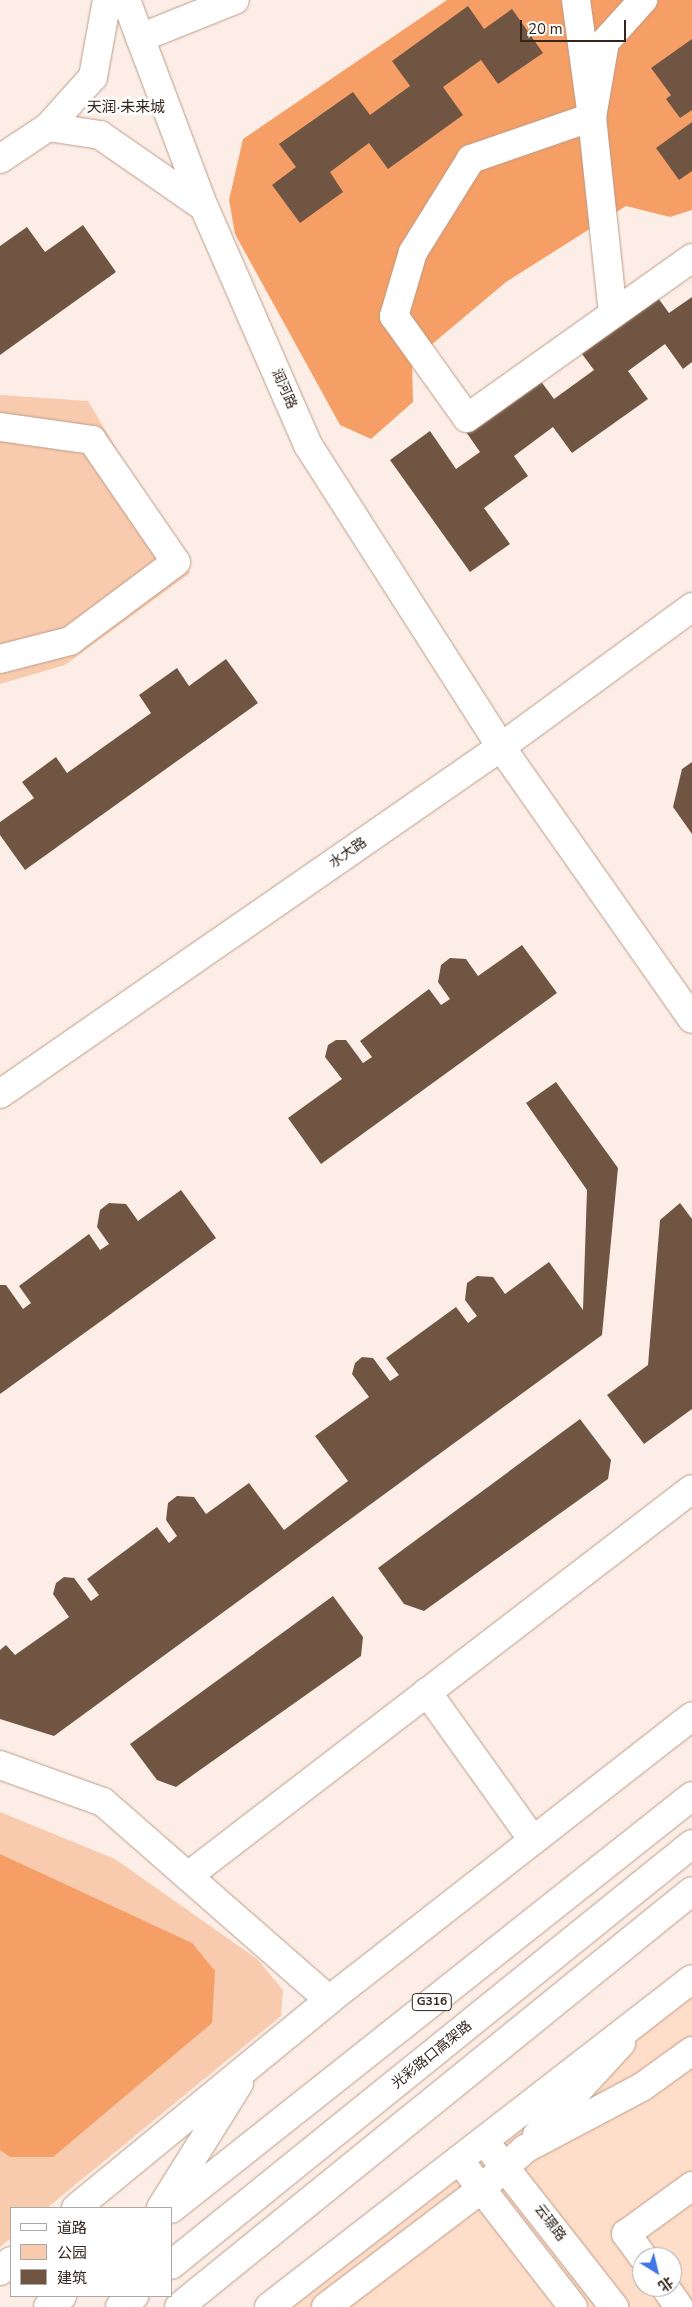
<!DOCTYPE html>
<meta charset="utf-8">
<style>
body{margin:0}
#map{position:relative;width:692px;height:2307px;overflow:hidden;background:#fceee6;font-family:"Nunito Sans","Noto Sans SC",sans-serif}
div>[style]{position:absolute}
.built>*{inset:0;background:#feddc9}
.green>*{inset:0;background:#f8caae}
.forest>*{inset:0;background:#f59f66}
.building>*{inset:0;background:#715543}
.roads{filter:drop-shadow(0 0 1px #bc9c89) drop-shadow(0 0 1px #bc9c89)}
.minor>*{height:28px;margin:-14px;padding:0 14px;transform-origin:14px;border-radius:14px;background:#fff}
.highway>*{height:28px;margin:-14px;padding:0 14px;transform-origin:14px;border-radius:14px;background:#fff}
span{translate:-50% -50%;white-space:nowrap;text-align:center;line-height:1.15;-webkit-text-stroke:5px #fff;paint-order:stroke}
.shield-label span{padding:1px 4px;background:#fff;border:1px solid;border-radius:4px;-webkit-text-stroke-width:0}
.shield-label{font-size:12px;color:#33261e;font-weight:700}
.street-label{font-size:14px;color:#33261e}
.neighbourhood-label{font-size:15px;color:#33261e}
.legend{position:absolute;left:10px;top:2207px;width:162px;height:90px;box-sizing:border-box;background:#fff;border:1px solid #ada8a5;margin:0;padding:6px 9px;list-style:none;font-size:15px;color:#33261e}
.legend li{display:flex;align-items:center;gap:10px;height:25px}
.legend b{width:25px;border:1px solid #ada8a5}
.north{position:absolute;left:632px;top:2247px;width:50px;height:50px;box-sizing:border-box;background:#fff;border:1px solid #ada8a5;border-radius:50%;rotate:144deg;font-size:14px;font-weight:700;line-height:20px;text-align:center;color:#33261e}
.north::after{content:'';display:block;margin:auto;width:18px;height:22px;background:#4176e7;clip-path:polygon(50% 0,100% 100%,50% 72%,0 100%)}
.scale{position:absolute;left:520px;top:20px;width:106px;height:22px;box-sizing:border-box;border:2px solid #33261e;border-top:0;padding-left:6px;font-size:15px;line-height:18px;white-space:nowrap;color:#33261e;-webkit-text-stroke:4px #fff;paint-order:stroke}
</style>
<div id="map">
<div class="built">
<div style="clip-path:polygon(evenodd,692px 1979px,692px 2307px,269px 2307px,692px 1979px,642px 2257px,672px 2257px,672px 2287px,642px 2287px,642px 2257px)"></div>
</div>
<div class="green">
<div style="clip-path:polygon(0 395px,88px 401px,190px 573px,65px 665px,0 684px)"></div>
<div style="clip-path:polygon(0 1812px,115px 1859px,257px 1959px,283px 1990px,281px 2016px,47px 2208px,11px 2208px,11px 2238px,0 2247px)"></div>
</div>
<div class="forest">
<div style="clip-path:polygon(447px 0,692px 0,692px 210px,670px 217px,626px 206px,506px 282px,412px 361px,413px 402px,371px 439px,340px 425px,235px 234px,229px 200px,243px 139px)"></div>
<div style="clip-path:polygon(0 1854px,192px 1943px,215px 1971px,212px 2023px,53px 2157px,10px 2157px,0 2150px)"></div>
</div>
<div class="building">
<div style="clip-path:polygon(468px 6px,484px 29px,512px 9px,543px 53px,498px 84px,481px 60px,443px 87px,463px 115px,388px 169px,369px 143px,330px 172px,343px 192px,300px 223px,272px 185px,296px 167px,279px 144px,353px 92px,370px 115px,410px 86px,392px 61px)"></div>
<div style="clip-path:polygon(692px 39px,692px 110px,680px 118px,666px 99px,671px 95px,651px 68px)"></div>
<div style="clip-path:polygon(692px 122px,692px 171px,679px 180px,656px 148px)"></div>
<div style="clip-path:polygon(83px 225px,116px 272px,0 355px,0 246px,27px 227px,45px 252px)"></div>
<div style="clip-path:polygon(653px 291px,669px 313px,692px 297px,692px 362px,683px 369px,665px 344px,628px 371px,648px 399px,572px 453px,553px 427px,514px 456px,528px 476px,484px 508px,510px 544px,470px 572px,390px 460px,430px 431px,456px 469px,480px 452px,464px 429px,537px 376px,554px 399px,594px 370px,576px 346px)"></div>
<div style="clip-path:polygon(226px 659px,258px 703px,25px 870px,0 835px,0 822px,34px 798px,22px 782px,56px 757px,67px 773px,151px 713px,139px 695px,177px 668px,189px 686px)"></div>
<div style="clip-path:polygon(692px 762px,692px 834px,673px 807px,682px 769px)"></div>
<div style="clip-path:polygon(522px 945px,557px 993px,321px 1164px,288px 1118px,342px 1079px,325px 1057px,328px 1045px,336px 1040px,346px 1040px,363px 1063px,372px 1057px,360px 1041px,429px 989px,441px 1005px,450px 999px,438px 982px,441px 965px,450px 958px,466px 959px,478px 976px)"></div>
<div style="clip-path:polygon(556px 1082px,618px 1168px,602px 1335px,54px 1736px,0 1719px,0 1650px,6px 1645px,15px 1655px,69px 1617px,53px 1594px,56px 1583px,64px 1577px,74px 1578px,91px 1601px,99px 1595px,87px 1579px,157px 1527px,169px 1543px,177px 1536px,166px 1520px,168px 1503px,177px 1496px,194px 1497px,206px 1514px,249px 1483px,284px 1530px,348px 1481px,315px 1436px,369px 1397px,352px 1374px,355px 1363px,362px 1357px,373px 1358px,390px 1381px,399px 1375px,386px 1358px,456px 1307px,468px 1323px,477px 1316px,465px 1300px,467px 1283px,477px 1276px,493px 1277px,505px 1294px,549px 1262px,583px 1310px,587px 1190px,526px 1103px)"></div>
<div style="clip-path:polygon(181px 1190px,216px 1238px,0 1394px,0 1285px,6px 1285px,23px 1309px,31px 1303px,19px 1286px,89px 1234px,100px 1250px,109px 1244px,97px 1227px,100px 1210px,109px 1203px,126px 1204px,138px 1221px)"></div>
<div style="clip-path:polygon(680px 1203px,692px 1219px,692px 1409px,644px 1444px,607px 1395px,648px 1365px,660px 1220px)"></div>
<div style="clip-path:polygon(580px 1419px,611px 1460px,608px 1479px,424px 1611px,404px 1604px,378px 1568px)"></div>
<div style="clip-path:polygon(333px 1596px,363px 1637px,361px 1656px,176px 1787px,157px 1780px,130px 1744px)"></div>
</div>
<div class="roads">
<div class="minor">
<div style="left:126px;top:0;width:221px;rotate:69.4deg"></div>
<div style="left:204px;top:207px;width:260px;rotate:66.4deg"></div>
<div style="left:308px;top:445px;width:358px;rotate:57.4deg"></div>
<div style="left:501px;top:747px;width:332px;rotate:54.9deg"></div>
<div style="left:576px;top:0;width:118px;rotate:82.2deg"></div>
<div style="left:592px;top:117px;width:128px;rotate:160.9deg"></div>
<div style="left:471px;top:159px;width:110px;rotate:121.9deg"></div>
<div style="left:413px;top:252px;width:67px;rotate:106.5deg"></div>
<div style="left:394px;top:316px;width:125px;rotate:54.4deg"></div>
<div style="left:467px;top:418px;width:276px;rotate:-35.4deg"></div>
<div style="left:140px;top:38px;width:102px;rotate:-21.8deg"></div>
<div style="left:48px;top:127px;width:53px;rotate:8.7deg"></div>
<div style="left:100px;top:135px;width:126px;rotate:34.7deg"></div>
<div style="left:0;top:159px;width:58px;rotate:-33.7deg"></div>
<div style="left:48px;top:127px;width:67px;rotate:-48deg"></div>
<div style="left:93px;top:77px;width:78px;rotate:-79.7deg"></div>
<div style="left:613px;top:314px;width:198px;rotate:-96.1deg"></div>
<div style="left:592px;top:117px;width:76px;rotate:-80.2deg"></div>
<div style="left:605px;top:42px;width:57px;rotate:-47.9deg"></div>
<div style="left:0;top:427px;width:93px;rotate:8deg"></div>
<div style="left:92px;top:440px;width:148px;rotate:55.5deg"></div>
<div style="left:176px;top:562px;width:132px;rotate:143.3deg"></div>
<div style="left:70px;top:641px;width:72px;rotate:165.6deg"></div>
<div style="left:0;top:1094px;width:609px;rotate:-34.71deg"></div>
<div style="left:501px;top:747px;width:237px;rotate:-36.2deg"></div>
<div style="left:427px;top:1692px;width:182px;rotate:54.4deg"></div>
<div style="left:0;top:1765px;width:109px;rotate:19.8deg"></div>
<div style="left:103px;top:1802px;width:300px;rotate:41.2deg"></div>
<div style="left:188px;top:1876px;width:635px;rotate:-37.52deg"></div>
<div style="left:537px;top:2135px;width:125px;rotate:-47.6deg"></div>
<div style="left:484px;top:2141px;width:211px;rotate:51.9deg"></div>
<div style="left:459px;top:2160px;width:186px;rotate:52.2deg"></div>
<div style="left:76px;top:2208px;width:328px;rotate:-39.4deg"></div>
<div style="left:329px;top:2000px;width:461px;rotate:-38deg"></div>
<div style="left:161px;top:2208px;width:147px;rotate:-58deg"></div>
<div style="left:643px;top:2257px;width:29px;rotate:-126deg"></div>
<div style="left:626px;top:2234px;width:82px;rotate:-36deg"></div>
<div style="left:0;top:2271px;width:15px;rotate:-42deg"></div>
<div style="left:665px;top:2287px;width:24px;rotate:55deg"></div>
<div style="left:326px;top:2307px;width:193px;rotate:-37.2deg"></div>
<div style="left:480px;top:2190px;width:61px;rotate:-42.3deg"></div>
<div style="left:525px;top:2149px;width:132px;rotate:-27.9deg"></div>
<div style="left:642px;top:2087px;width:62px;rotate:-35.8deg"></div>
</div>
<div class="highway">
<div style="left:171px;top:2209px;width:665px;rotate:-38.4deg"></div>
<div style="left:171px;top:2265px;width:670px;rotate:-38.94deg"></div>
<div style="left:48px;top:2307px;width:18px;rotate:-38deg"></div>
<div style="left:120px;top:2307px;width:18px;rotate:-38deg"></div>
<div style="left:179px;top:2307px;width:660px;rotate:-39.04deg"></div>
<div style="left:269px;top:2307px;width:535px;rotate:-37.79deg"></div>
</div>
</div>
<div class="shield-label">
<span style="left:432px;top:2002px">G316</span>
</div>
<div class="street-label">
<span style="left:284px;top:389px;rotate:66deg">润河路</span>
<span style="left:348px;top:853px;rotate:-35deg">水大路</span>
<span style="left:432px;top:2055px;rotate:-39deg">光彩路口高架路</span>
<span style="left:550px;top:2223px;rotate:52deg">云璟路</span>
</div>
<div class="neighbourhood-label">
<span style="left:126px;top:108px">天润·未来城</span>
</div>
<ul class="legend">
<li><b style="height:6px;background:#fff"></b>道路</li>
<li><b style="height:14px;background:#f8caae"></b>公园</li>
<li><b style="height:14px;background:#715543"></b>建筑</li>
</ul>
<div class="north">北</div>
<div class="scale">20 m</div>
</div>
